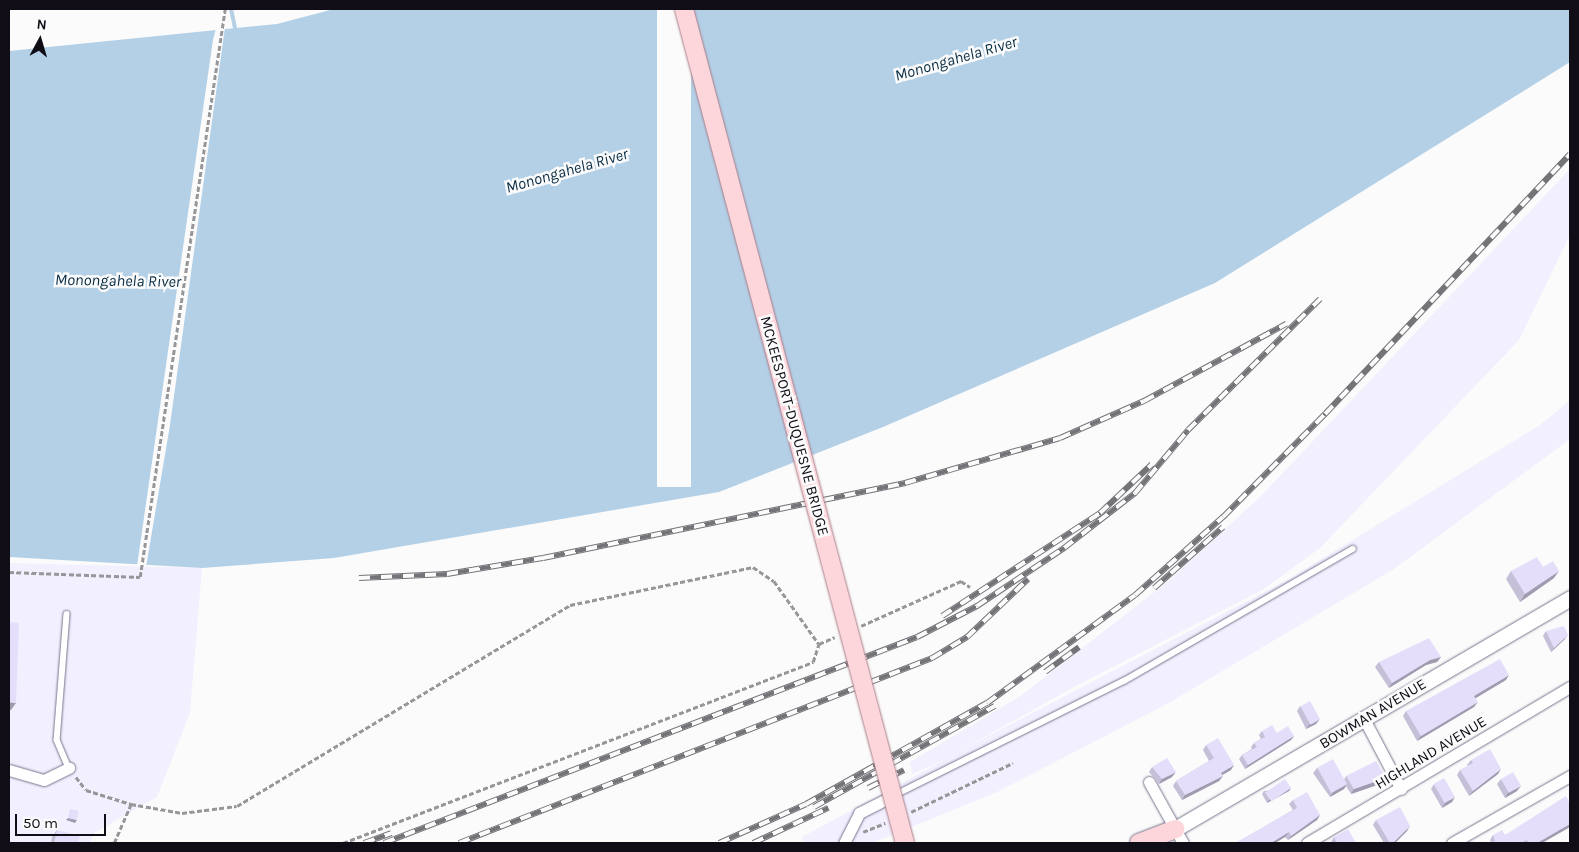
<!DOCTYPE html>
<style>
body{margin:0}
#map{position:relative;width:1579px;height:852px;overflow:hidden;background:#fbfbfb;font-family:Karla,sans-serif}
div>[style]{position:absolute}
.built>*{inset:0;background:#f2effe}
.water>*{inset:0;background:#b4d0e7}
.pier>*{inset:0;background:#fbfbfb;transform-origin:0 0}
.stream>*{height:4px;margin:-2px;padding:0 2px;transform-origin:2px;border-radius:2px;background:#b4d0e7}
.path>*{height:2.5px;margin-top:-1.25px;transform-origin:0;background:repeating-linear-gradient(90deg,#979699 0 5px,transparent 0 7.5px)}
.roads{filter:drop-shadow(0 0 1px #7a748d) drop-shadow(0 0 1px #7a748d)}
.lane>*{height:5.5px;margin:-2.75px;padding:0 2.75px;transform-origin:2.75px;border-radius:2.75px;background:#fff}
.street>*{height:11px;margin:-5.5px;padding:0 5.5px;transform-origin:5.5px;border-radius:5.5px;background:#fff}
.secondary>*{height:15px;margin:-7.5px;padding:0 7.5px;transform-origin:7.5px;border-radius:7.5px;background:#fff}
.primary>*{height:18px;margin:-9px;padding:0 9px;transform-origin:9px;border-radius:9px;background:#fdd6dc}
.rail>*{height:5.5px;margin-top:-2.75px;transform-origin:0;background:repeating-linear-gradient(90deg,#fbfbfb 0 11px,#747378 0 22px);box-sizing:border-box;border-block:1px solid #747378}
.bridges{filter:drop-shadow(0 0 1px #a97d88) drop-shadow(0 0 1px #a97d88)}
.primary-bridge>*{height:18px;margin:-9px;padding:0 9px;transform-origin:9px;border-radius:9px;background:#fdd6dc}
.wall>*{inset:0;background:#c5bfd7}
.shaded-wall>*{inset:0;background:#a09baf}
.building>*{inset:0;background:#e5defa;transform-origin:0 0}
span{translate:-50% -50%;white-space:nowrap;text-align:center;line-height:1.15;-webkit-text-stroke:5px #fbfbfb;paint-order:stroke}
.street-label{font-size:15px;color:#100d16}
.water-label{font-size:16px;color:#072c44;font-style:italic}
.frame{position:absolute;inset:0;border:10px solid #100d16;pointer-events:none}
.north{position:absolute;left:15px;top:15px;width:50px;height:50px;-webkit-text-stroke:4px #fbfbfb;paint-order:stroke;rotate:6deg;font-size:14px;font-weight:700;line-height:20px;text-align:center;color:#100d16}
.north::after{content:'';display:block;margin:auto;width:18px;height:22px;background:#100d16;clip-path:polygon(50% 0,100% 100%,50% 72%,0 100%)}
.scale{position:absolute;left:15px;top:814px;width:91px;height:22px;box-sizing:border-box;border:2px solid #100d16;border-top:0;padding-left:6px;font-size:15px;line-height:18px;white-space:nowrap;color:#100d16;-webkit-text-stroke:4px #fbfbfb;paint-order:stroke}
</style>
<div id="map">
<div class="built">
<div style="clip-path:polygon(1570px 169px,1570px 235px,1519px 340px,1320px 548px,1264px 589px,1074px 687px,954px 754px,1289px 579px,1540px 425px,1570px 400px,1570px 439px,1394px 569px,1167px 704px,997px 792px,872px 843px,804px 843px,802px 837px,946px 759px,912px 774px,910px 762px,1022px 695px,1171px 579px,1261px 496px)"></div>
<div style="clip-path:polygon(9px 563px,202px 568px,190px 713px,157px 797px,94px 833px,90px 843px,9px 843px)"></div>
</div>
<div class="water">
<div style="clip-path:polygon(334px 9px,1570px 9px,1570px 62px,1215px 283px,883px 427px,719px 492px,334px 558px,202px 568px,9px 557px,9px 51px,277px 24px)"></div>
</div>
<div class="pier">
<div style="left:657px;top:9px;width:34px;height:478px"></div>
<div style="clip-path:polygon(225px 27px,170px 425px,146px 567px,137px 566px,213px 40px,216px 28px)"></div>
</div>
<div class="stream">
<div style="left:231px;top:9px;width:19px;rotate:78deg"></div>
</div>
<div class="path">
<div style="left:9px;top:572px;width:131px;rotate:2.2deg"></div>
<div style="left:140px;top:577px;width:574px;rotate:-81.49deg"></div>
<div style="left:861px;top:626px;width:110px;rotate:-24.2deg"></div>
<div style="left:961px;top:581px;width:11px;rotate:34deg"></div>
<div style="left:76px;top:777px;width:16px;rotate:52deg"></div>
<div style="left:86px;top:790px;width:47px;rotate:17.3deg"></div>
<div style="left:131px;top:804px;width:52px;rotate:10deg"></div>
<div style="left:182px;top:813px;width:55px;rotate:-7.3deg"></div>
<div style="left:237px;top:806px;width:389px;rotate:-31.1deg"></div>
<div style="left:570px;top:605px;width:187px;rotate:-11.7deg"></div>
<div style="left:753px;top:567px;width:25px;rotate:34deg"></div>
<div style="left:774px;top:581px;width:77px;rotate:54.5deg"></div>
<div style="left:819px;top:644px;width:17px;rotate:-24deg"></div>
<div style="left:911px;top:812px;width:113px;rotate:-25.7deg"></div>
<div style="left:863px;top:832px;width:24px;rotate:-22deg"></div>
<div style="left:114px;top:843px;width:43px;rotate:-66.4deg"></div>
<div style="left:343px;top:843px;width:504px;rotate:-21.06deg"></div>
<div style="left:813px;top:662px;width:19px;rotate:-72deg"></div>
</div>
<div class="roads">
<div class="lane">
<div style="left:67px;top:614px;width:126px;rotate:94.5deg"></div>
<div style="left:57px;top:740px;width:30px;rotate:67deg"></div>
<div style="left:895px;top:795px;width:256px;rotate:-26.5deg"></div>
<div style="left:1124px;top:681px;width:264px;rotate:-30deg"></div>
</div>
<div class="street">
<div style="left:1364px;top:719px;width:79px;rotate:62.1deg"></div>
<div style="left:9px;top:770px;width:36px;rotate:16deg"></div>
<div style="left:44px;top:780px;width:28px;rotate:-26deg"></div>
<div style="left:1149px;top:782px;width:70px;rotate:60.9deg"></div>
<div style="left:844px;top:843px;width:34px;rotate:-63deg"></div>
<div style="left:859px;top:813px;width:34px;rotate:-27deg"></div>
<div style="left:1307px;top:843px;width:306px;rotate:-30.7deg"></div>
<div style="left:1452px;top:843px;width:136px;rotate:-29.6deg"></div>
</div>
<div class="secondary">
<div style="left:1175px;top:829px;width:458px;rotate:-30.3deg"></div>
</div>
<div class="primary">
<div style="left:1139px;top:843px;width:39px;rotate:-21deg"></div>
</div>
</div>
<div class="rail">
<div style="left:359px;top:578px;width:88px;rotate:-2.6deg"></div>
<div style="left:447px;top:574px;width:97px;rotate:-9.5deg"></div>
<div style="left:543px;top:558px;width:370px;rotate:-11.7deg"></div>
<div style="left:905px;top:483px;width:161px;rotate:-16.2deg"></div>
<div style="left:1060px;top:438px;width:92px;rotate:-23.8deg"></div>
<div style="left:1144px;top:401px;width:162px;rotate:-28.5deg"></div>
<div style="left:1154px;top:588px;width:92px;rotate:-41.5deg"></div>
<div style="left:942px;top:616px;width:189px;rotate:-33.1deg"></div>
<div style="left:1100px;top:513px;width:71px;rotate:-43.3deg"></div>
<div style="left:1045px;top:672px;width:42px;rotate:-36.3deg"></div>
<div style="left:868px;top:788px;width:40px;rotate:-26.6deg"></div>
<div style="left:814px;top:807px;width:207px;rotate:-29.2deg"></div>
<div style="left:364px;top:843px;width:29px;rotate:-20deg"></div>
<div style="left:384px;top:843px;width:571px;rotate:-21.13deg"></div>
<div style="left:917px;top:637px;width:68px;rotate:-27.3deg"></div>
<div style="left:977px;top:606px;width:105px;rotate:-33.7deg"></div>
<div style="left:1064px;top:548px;width:90px;rotate:-37.8deg"></div>
<div style="left:1135px;top:493px;width:82px;rotate:-49.9deg"></div>
<div style="left:1188px;top:430px;width:186px;rotate:-44.8deg"></div>
<div style="left:459px;top:843px;width:508px;rotate:-21.36deg"></div>
<div style="left:932px;top:658px;width:41px;rotate:-31deg"></div>
<div style="left:967px;top:637px;width:84px;rotate:-43.6deg"></div>
<div style="left:719px;top:843px;width:95px;rotate:-24.1deg"></div>
<div style="left:806px;top:804px;width:207px;rotate:-29.2deg"></div>
<div style="left:987px;top:703px;width:183px;rotate:-36.1deg"></div>
<div style="left:1135px;top:595px;width:118px;rotate:-41.6deg"></div>
<div style="left:1223px;top:517px;width:145px;rotate:-45.3deg"></div>
<div style="left:1325px;top:414px;width:357px;rotate:-46.7deg"></div>
<div style="left:753px;top:843px;width:83px;rotate:-25deg"></div>
</div>
<div class="bridges">
<div class="primary-bridge">
<div style="left:684px;top:9px;width:863px;rotate:75.16deg"></div>
</div>
</div>
<div class="wall">
<div style="clip-path:polygon(1543px 567px,1554px 578px,1520px 602px,1506px 579px,1511px 571px)"></div>
<div style="clip-path:polygon(1546px 631px,1565px 639px,1551px 652px,1543px 636px)"></div>
<div style="clip-path:polygon(1441px 657px,1437px 662px,1426px 665px,1389px 688px,1375px 667px,1379px 662px)"></div>
<div style="clip-path:polygon(1506px 680px,1475px 698px,1474px 707px,1417px 741px,1403px 716px,1406px 711px)"></div>
<div style="clip-path:polygon(1300px 706px,1316px 724px,1306px 729px,1297px 711px)"></div>
<div style="clip-path:polygon(1262px 731px,1294px 736px,1291px 740px,1245px 769px,1239px 759px,1242px 755px,1252px 749px,1251px 747px,1254px 743px,1261px 739px,1259px 735px)"></div>
<div style="clip-path:polygon(1206px 745px,1231px 770px,1222px 775px,1223px 776px,1219px 781px,1182px 800px,1173px 786px,1176px 781px,1209px 761px,1203px 750px)"></div>
<div style="clip-path:polygon(1471px 760px,1498px 774px,1469px 796px,1457px 775px,1460px 770px,1468px 766px,1467px 765px)"></div>
<div style="clip-path:polygon(1152px 767px,1172px 777px,1159px 784px,1149px 772px)"></div>
<div style="clip-path:polygon(1317px 768px,1344px 780px,1346px 776px,1386px 778px,1383px 783px,1351px 794px,1346px 786px,1344px 789px,1330px 797px,1313px 773px)"></div>
<div style="clip-path:polygon(1501px 779px,1517px 791px,1505px 798px,1497px 784px)"></div>
<div style="clip-path:polygon(1434px 784px,1452px 802px,1442px 808px,1431px 789px)"></div>
<div style="clip-path:polygon(1291px 788px,1289px 791px,1267px 803px,1262px 794px,1264px 791px)"></div>
<div style="clip-path:polygon(1293px 800px,1320px 815px,1317px 820px,1288px 840px,1285px 837px,1275px 843px,1236px 843px,1293px 810px,1289px 804px)"></div>
<div style="clip-path:polygon(1570px 804px,1570px 827px,1542px 843px,1489px 843px,1491px 842px,1490px 840px,1493px 835px,1505px 835px)"></div>
<div style="clip-path:polygon(1376px 820px,1407px 831px,1395px 843px,1384px 843px,1373px 825px)"></div>
<div style="clip-path:polygon(57px 830px,78px 843px,51px 843px,52px 837px)"></div>
<div style="clip-path:polygon(1334px 837px,1356px 843px,1331px 843px,1331px 842px)"></div>
</div>
<div class="shaded-wall">
<div style="clip-path:polygon(1559px 571px,1554px 578px,1520px 602px,1525px 594px)"></div>
<div style="clip-path:polygon(1568px 635px,1565px 639px,1551px 652px,1554px 648px)"></div>
<div style="clip-path:polygon(1441px 657px,1437px 662px,1426px 665px,1389px 688px,1392px 683px,1430px 660px)"></div>
<div style="clip-path:polygon(1509px 675px,1506px 680px,1471px 701px,1474px 696px)"></div>
<div style="clip-path:polygon(9px 702px,16px 703px,11px 710px,9px 710px)"></div>
<div style="clip-path:polygon(1478px 702px,1474px 707px,1417px 741px,1421px 736px)"></div>
<div style="clip-path:polygon(1320px 719px,1316px 724px,1306px 729px,1310px 724px)"></div>
<div style="clip-path:polygon(1294px 736px,1291px 740px,1245px 769px,1248px 765px)"></div>
<div style="clip-path:polygon(1234px 765px,1231px 770px,1217px 778px,1221px 773px)"></div>
<div style="clip-path:polygon(1501px 769px,1498px 774px,1469px 796px,1473px 791px)"></div>
<div style="clip-path:polygon(1176px 772px,1172px 777px,1159px 784px,1162px 779px)"></div>
<div style="clip-path:polygon(1223px 776px,1219px 781px,1182px 800px,1185px 795px)"></div>
<div style="clip-path:polygon(1386px 778px,1383px 783px,1351px 794px,1354px 789px)"></div>
<div style="clip-path:polygon(1347px 784px,1344px 789px,1330px 797px,1333px 792px)"></div>
<div style="clip-path:polygon(1521px 786px,1517px 791px,1505px 798px,1508px 793px)"></div>
<div style="clip-path:polygon(1291px 788px,1289px 791px,1267px 803px,1269px 800px)"></div>
<div style="clip-path:polygon(1455px 797px,1452px 802px,1442px 808px,1445px 803px)"></div>
<div style="clip-path:polygon(1320px 815px,1317px 820px,1288px 840px,1291px 836px)"></div>
<div style="clip-path:polygon(68px 818px,77px 820px,75px 823px,66px 820px)"></div>
<div style="clip-path:polygon(1570px 824px,1570px 827px,1542px 843px,1537px 843px)"></div>
<div style="clip-path:polygon(1410px 826px,1407px 831px,1395px 843px,1393px 843px)"></div>
<div style="clip-path:polygon(1289px 832px,1285px 837px,1275px 843px,1271px 843px)"></div>
</div>
<div class="building">
<div style="clip-path:polygon(1537px 557px,1543px 567px,1553px 561px,1559px 571px,1525px 594px,1511px 571px)"></div>
<div style="clip-path:polygon(9px 622px,19px 623px,16px 703px,9px 702px)"></div>
<div style="clip-path:polygon(1564px 626px,1568px 635px,1554px 648px,1546px 631px)"></div>
<div style="clip-path:polygon(1429px 638px,1441px 657px,1430px 660px,1392px 683px,1379px 662px)"></div>
<div style="clip-path:polygon(1500px 659px,1509px 675px,1474px 696px,1478px 702px,1421px 736px,1406px 711px)"></div>
<div style="left:1310px;top:701px;width:21px;height:11px;rotate:61deg"></div>
<div style="clip-path:polygon(1272px 725px,1277px 733px,1288px 726px,1294px 736px,1248px 765px,1242px 755px,1257px 747px,1254px 743px,1265px 737px,1262px 731px)"></div>
<div style="clip-path:polygon(1218px 738px,1234px 765px,1221px 773px,1223px 776px,1185px 795px,1176px 781px,1214px 758px,1206px 745px)"></div>
<div style="clip-path:polygon(1490px 749px,1501px 769px,1473px 791px,1460px 770px,1473px 763px,1471px 760px)"></div>
<div style="clip-path:polygon(1167px 758px,1176px 772px,1162px 779px,1152px 767px)"></div>
<div style="left:1333px;top:759px;width:29px;height:18px;rotate:61deg"></div>
<div style="clip-path:polygon(1376px 761px,1386px 778px,1354px 789px,1346px 776px)"></div>
<div style="left:1513px;top:772px;width:16px;height:14px;rotate:60deg"></div>
<div style="left:1444px;top:778px;width:22px;height:12px;rotate:60deg"></div>
<div style="left:1285px;top:779px;width:11px;height:24px;rotate:56deg"></div>
<div style="clip-path:polygon(1307px 792px,1320px 815px,1291px 836px,1289px 832px,1271px 843px,1238px 843px,1237px 842px,1297px 808px,1293px 800px)"></div>
<div style="clip-path:polygon(1566px 796px,1570px 804px,1570px 824px,1537px 843px,1528px 843px,1527px 840px,1521px 843px,1489px 843px,1495px 841px,1493px 835px,1502px 830px,1505px 835px)"></div>
<div style="clip-path:polygon(1400px 807px,1410px 826px,1393px 843px,1390px 843px,1376px 820px)"></div>
<div style="left:70px;top:809px;width:9px;height:9px;rotate:13deg"></div>
<div style="clip-path:polygon(1348px 829px,1356px 843px,1336px 843px,1337px 843px,1334px 837px)"></div>
<div style="clip-path:polygon(57px 830px,80px 836px,78px 843px,54px 843px)"></div>
</div>
<div class="street-label">
<span style="left:794px;top:426px;rotate:75deg">MCKEESPORT-DUQUESNE BRIDGE</span>
<span style="left:1373px;top:714px;rotate:-31deg">BOWMAN AVENUE</span>
<span style="left:1431px;top:753px;rotate:-31deg">HIGHLAND AVENUE</span>
</div>
<div class="water-label">
<span style="left:956px;top:59px;rotate:-16deg">Monongahela River</span>
<span style="left:567px;top:171px;rotate:-16deg">Monongahela River</span>
<span style="left:118px;top:281px;rotate:1deg">Monongahela River</span>
</div>
<div class="frame"></div>
<div class="north">N</div>
<div class="scale">50 m</div>
</div>
